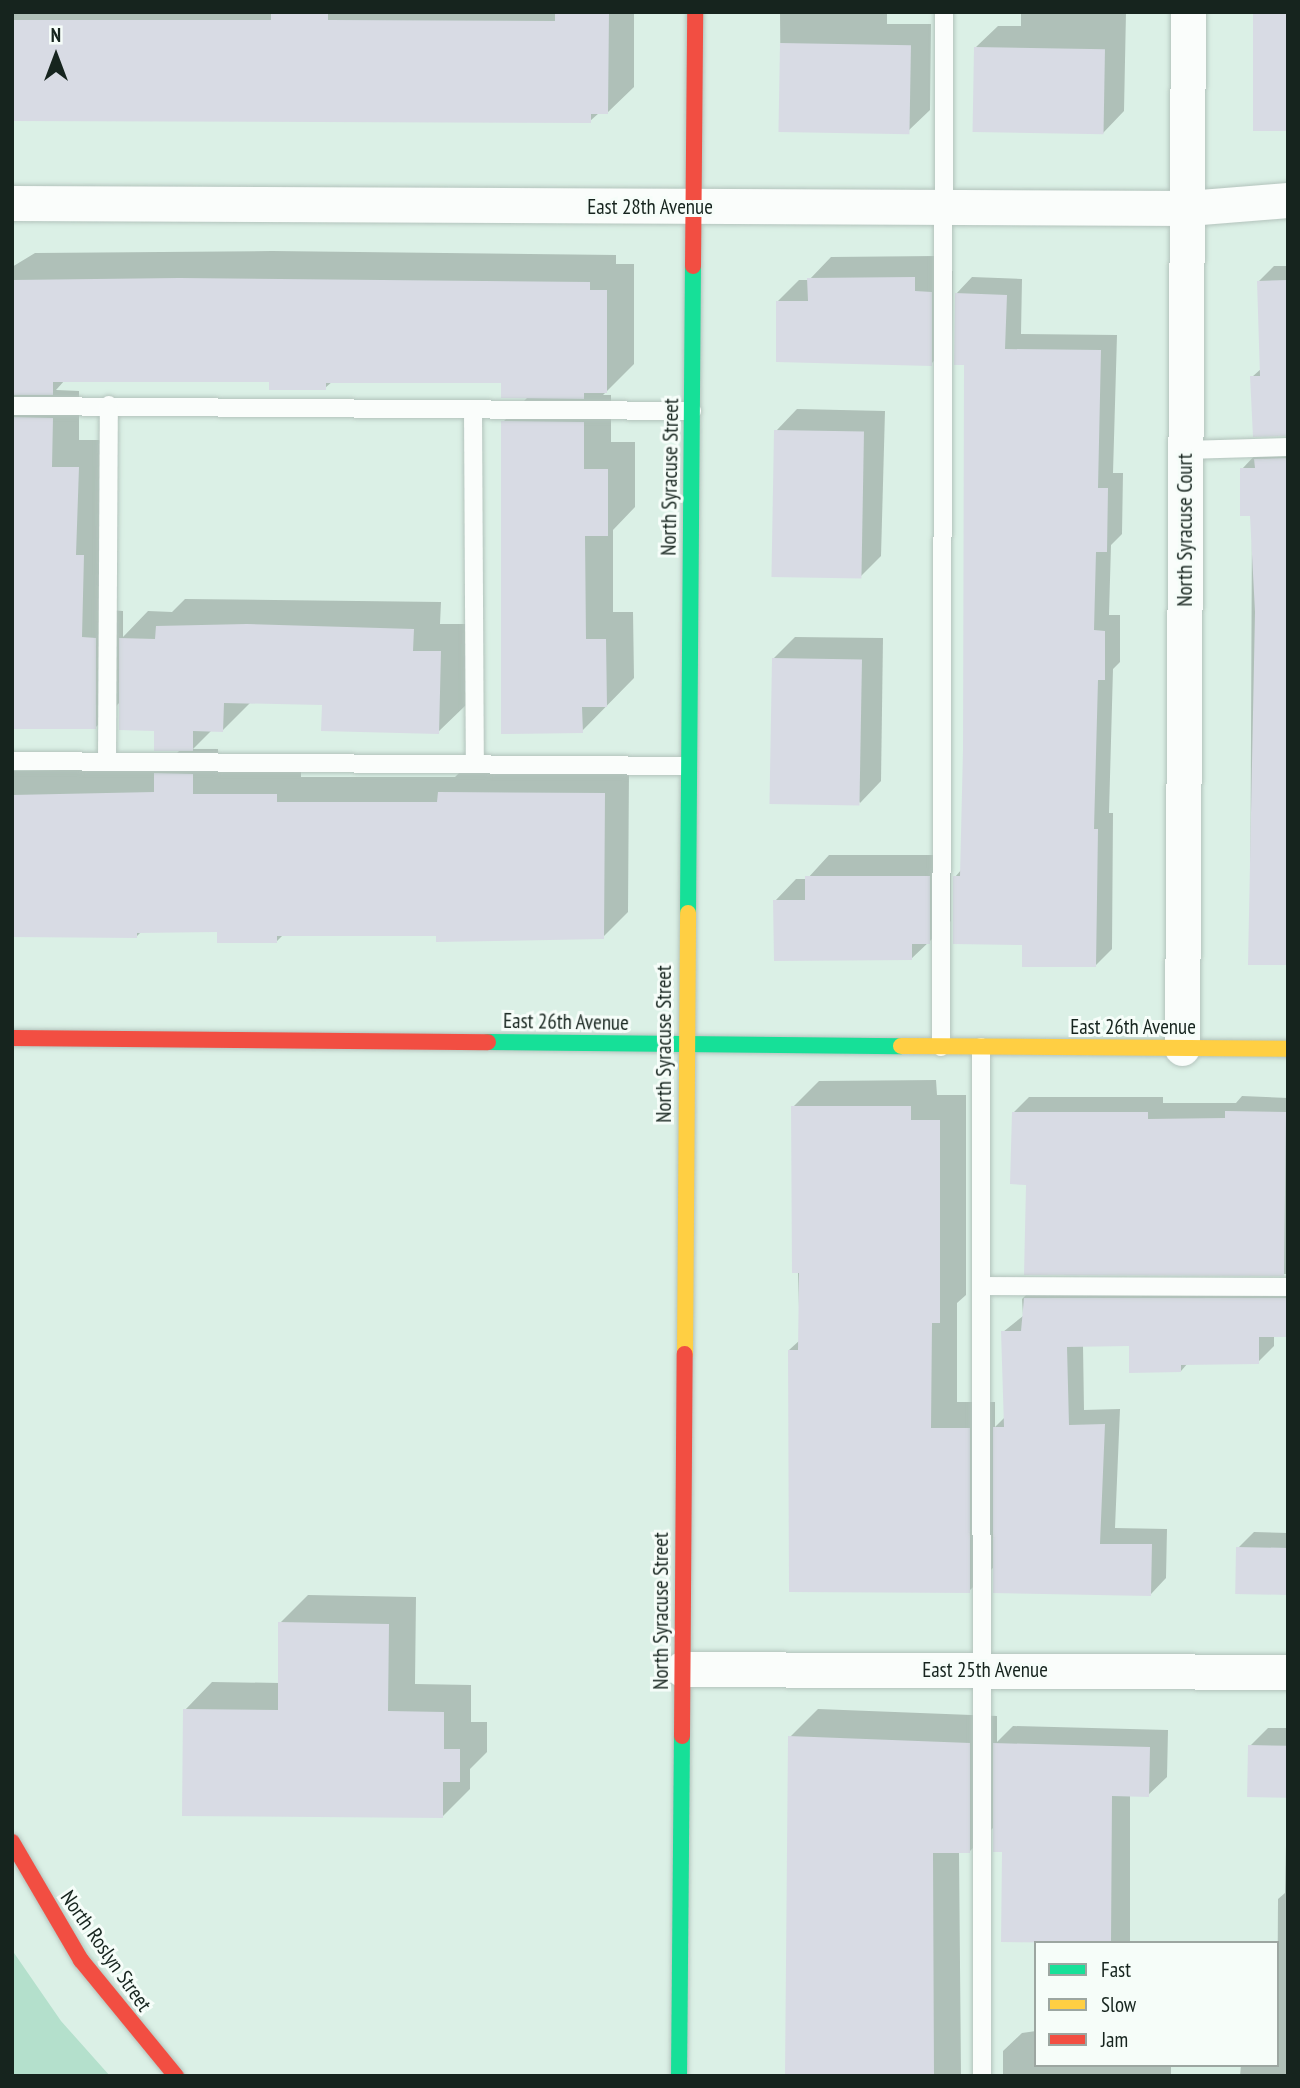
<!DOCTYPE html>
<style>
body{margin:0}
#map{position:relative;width:1300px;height:2088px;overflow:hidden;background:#dbf0e6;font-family:"PT Sans Narrow",sans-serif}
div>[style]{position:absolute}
.green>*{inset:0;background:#b4e0cc}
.shadow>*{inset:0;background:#0003}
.building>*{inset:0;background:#d8dbe4;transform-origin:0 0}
.roads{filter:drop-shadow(0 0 2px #b3c3bc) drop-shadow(0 0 2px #b3c3bc)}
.lane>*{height:18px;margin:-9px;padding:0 9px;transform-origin:9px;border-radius:9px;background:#fafdfb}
.street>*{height:35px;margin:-17.5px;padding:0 17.5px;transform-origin:17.5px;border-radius:17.5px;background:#fafdfb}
.fast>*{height:16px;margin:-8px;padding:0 8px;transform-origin:8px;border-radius:8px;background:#16e098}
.slow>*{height:16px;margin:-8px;padding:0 8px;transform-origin:8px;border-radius:8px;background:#ffcf43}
.jam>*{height:16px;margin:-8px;padding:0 8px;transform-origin:8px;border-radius:8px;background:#f24e42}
span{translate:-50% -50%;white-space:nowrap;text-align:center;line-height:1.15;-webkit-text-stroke:6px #f6fdf9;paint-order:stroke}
.street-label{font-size:21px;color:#16241e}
.frame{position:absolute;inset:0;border:14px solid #16241e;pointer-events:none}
.legend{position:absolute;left:1034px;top:1941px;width:245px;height:126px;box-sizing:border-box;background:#f6fdf9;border:2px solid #9ca6a1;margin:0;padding:9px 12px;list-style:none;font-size:21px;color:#16241e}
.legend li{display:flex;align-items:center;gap:14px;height:35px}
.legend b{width:35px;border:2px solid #9ca6a1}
.north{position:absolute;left:21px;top:21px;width:70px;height:70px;-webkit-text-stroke:5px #f6fdf9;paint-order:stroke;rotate:0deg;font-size:19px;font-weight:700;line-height:28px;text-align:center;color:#16241e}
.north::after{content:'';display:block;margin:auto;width:24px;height:32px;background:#16241e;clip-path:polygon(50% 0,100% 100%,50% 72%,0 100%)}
</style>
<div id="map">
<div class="green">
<div style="clip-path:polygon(12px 1950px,61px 2021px,110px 2076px,12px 2076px)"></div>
</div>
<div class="shadow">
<div style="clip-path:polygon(12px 12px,634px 12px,634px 87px,607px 113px,599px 113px,590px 121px,12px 119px)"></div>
<div style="clip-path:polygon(780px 12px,887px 12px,887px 24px,931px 24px,930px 110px,908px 131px,781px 130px)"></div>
<div style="clip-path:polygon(1021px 12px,1126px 12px,1124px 111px,1103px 133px,976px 47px,998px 26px,1021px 26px)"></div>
<div style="clip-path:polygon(272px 251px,616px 255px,616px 264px,634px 264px,634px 364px,603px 395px,611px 395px,611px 442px,635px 442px,635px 507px,613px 530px,613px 612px,633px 612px,634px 678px,582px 731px,503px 422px,528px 397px,502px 381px,333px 381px,325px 388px,271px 380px,65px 380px,56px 390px,79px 391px,79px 440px,106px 440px,108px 610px,123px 611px,123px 637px,148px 611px,172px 612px,185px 599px,441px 602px,440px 624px,468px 624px,466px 705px,438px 732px,324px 703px,251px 702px,223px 730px,212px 730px,193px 749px,218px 749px,218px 770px,301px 770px,301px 777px,455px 777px,464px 768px,629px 769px,628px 912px,603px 937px,283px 935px,277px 941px,218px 930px,142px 931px,136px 937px,12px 937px,12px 771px,162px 768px,181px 749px,120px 702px,95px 728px,12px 727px,12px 267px,35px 253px)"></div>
<div style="clip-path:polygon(936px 256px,936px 271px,953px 271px,952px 342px,931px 364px,777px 302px,799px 280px,809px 280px,831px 257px)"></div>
<div style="clip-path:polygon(1274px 266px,1288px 266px,1288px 434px,1252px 377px,1262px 368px,1258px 282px)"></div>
<div style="clip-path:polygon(972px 277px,1022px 279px,1021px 334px,1117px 335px,1113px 473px,1123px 473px,1122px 534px,1111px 545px,1109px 615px,1120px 615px,1120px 662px,1113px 669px,1109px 813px,1113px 813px,1112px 949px,1096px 965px,1024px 943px,955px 877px,962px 869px,965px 750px,965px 364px,956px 294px)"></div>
<div style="clip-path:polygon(797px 409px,885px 411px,881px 556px,860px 577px,776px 431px)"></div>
<div style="clip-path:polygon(1288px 444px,1288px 964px,1250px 963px,1252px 515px,1242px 469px,1257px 453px)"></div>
<div style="clip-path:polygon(795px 637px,883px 638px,881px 781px,860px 803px,773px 659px)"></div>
<div style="clip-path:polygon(829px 855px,951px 855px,951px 921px,911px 959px,775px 901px,796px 879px,807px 879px)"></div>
<div style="clip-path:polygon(936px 1080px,937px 1095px,966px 1095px,966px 1295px,957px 1303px,957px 1402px,995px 1402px,995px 1427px,1005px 1417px,1003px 1332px,1023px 1316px,1022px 1299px,1038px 1283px,1288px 1283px,1288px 1335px,1274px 1336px,1274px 1346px,1258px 1362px,1188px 1363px,1181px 1371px,1131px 1344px,1083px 1345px,1084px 1410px,1120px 1409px,1115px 1528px,1167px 1529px,1166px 1578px,1151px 1594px,995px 1566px,969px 1591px,789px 1350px,800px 1340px,793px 1107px,819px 1081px)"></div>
<div style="clip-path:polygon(1242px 1096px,1288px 1098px,1288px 1274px,1026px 1273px,1028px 1183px,1013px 1113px,1029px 1097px,1163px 1097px,1163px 1103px,1236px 1103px)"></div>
<div style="clip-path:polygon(1288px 1527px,1288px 1593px,1238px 1548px,1254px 1532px,1288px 1533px)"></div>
<div style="clip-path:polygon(308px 1595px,416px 1597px,415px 1684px,471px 1685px,471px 1722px,487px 1722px,487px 1752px,470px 1769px,470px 1789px,443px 1816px,185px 1710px,212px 1682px,280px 1683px,280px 1623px)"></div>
<div style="clip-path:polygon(818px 1709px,997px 1716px,997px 1742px,1013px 1726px,1168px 1730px,1167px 1777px,1148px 1795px,1130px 1795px,1130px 1943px,1038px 1943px,995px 1826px,970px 1851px,959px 1851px,961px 2076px,788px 2076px,790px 1737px)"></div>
<div style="clip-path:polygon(1268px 1728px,1288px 1728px,1288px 2076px,1240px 2076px,1241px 2065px,1277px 2065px,1278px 1899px,1285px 1893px,1287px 1796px,1250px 1746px)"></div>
<div style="clip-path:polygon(1036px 2031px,1036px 2065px,1171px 2065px,1171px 2076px,1003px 2076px,1003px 2051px,1022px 2033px)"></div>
</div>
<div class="building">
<div style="clip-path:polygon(271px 12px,328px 13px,328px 20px,555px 21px,555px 12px,609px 12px,608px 114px,591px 114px,591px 123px,12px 121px,12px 20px,271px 20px)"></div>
<div style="left:1253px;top:12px;width:35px;height:119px"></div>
<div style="left:780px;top:43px;width:131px;height:89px;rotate:1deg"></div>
<div style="left:974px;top:47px;width:131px;height:85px;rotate:1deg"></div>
<div style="clip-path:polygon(915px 277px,915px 291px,932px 292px,932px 366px,776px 362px,776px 301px,808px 301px,807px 278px)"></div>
<div style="clip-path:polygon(179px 278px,590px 282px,590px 290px,607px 290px,607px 393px,584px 393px,584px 399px,501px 398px,501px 383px,326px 383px,326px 390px,269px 390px,269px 382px,53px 382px,53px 395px,12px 395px,12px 280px)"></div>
<div style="clip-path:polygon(1288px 280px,1288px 436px,1253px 437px,1250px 376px,1260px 376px,1257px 281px)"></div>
<div style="clip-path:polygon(955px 293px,1007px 295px,1005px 349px,1101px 350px,1098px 488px,1108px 488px,1107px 552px,1096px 552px,1094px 630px,1105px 631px,1105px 680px,1098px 680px,1094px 829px,1098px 829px,1096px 967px,1022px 967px,1022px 945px,953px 944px,953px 876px,960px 876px,963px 750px,964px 365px,954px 365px)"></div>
<div style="clip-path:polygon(12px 417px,53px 418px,52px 467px,79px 467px,76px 555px,84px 555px,82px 637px,96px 638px,96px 729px,12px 729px)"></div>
<div style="clip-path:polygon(501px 421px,584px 422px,584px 469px,608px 469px,608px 536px,585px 536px,586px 639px,606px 639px,607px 707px,582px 707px,583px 733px,501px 734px)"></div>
<div style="left:774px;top:430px;width:90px;height:147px;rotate:1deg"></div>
<div style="clip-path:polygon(1288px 458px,1288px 965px,1248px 965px,1255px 612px,1250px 516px,1240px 516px,1240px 468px,1255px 468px,1254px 459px)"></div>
<div style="clip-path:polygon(247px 624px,414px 629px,413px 651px,441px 651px,439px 734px,321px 731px,322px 705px,224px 703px,223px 732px,193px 731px,193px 751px,154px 751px,154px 731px,119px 730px,119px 638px,155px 639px,156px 626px)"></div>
<div style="left:772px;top:658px;width:90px;height:146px;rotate:1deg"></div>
<div style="clip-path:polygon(154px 773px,193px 774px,193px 794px,277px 794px,277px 802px,437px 802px,438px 792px,605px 793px,604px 939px,436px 942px,436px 936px,277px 936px,277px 943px,217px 943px,217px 932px,137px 933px,137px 938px,12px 937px,12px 795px,154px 792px)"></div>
<div style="clip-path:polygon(805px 876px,930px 876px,930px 944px,912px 944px,912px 960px,774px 961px,773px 900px,805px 900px)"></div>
<div style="clip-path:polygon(791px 1106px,911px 1106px,911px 1120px,940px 1120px,940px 1323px,932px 1323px,931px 1428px,970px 1428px,970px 1593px,789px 1592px,788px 1350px,798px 1350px,799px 1273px,792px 1273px)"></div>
<div style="clip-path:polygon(1225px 1111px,1286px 1112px,1284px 1276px,1024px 1275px,1026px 1185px,1010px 1184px,1012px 1112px,1148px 1112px,1148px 1119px,1225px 1118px)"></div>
<div style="clip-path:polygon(1024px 1298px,1288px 1298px,1288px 1337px,1259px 1337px,1259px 1364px,1181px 1365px,1181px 1372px,1129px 1373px,1129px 1346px,1067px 1347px,1069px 1425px,1105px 1424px,1100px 1544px,1152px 1544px,1151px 1596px,993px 1593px,993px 1427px,1004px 1427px,1001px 1331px,1021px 1331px)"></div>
<div style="left:1236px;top:1547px;width:52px;height:47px;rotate:1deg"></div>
<div style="clip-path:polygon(278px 1622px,389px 1624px,388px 1711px,444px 1712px,444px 1749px,460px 1749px,460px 1782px,443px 1782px,443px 1818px,182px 1816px,183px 1709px,278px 1710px)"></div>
<div style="clip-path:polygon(788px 1736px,970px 1743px,970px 1853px,933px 1853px,934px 2076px,785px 2076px)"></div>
<div style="clip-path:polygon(993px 1743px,1150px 1747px,1149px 1797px,1112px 1796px,1111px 1943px,1001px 1942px,1002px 1852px,993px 1852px)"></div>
<div style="left:1248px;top:1745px;width:40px;height:52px;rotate:1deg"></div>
</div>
<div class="roads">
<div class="lane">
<div style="left:12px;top:406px;width:680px;rotate:0.42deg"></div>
<div style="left:473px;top:409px;width:354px;rotate:89.7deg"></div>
<div style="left:1186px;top:450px;width:102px;rotate:-1.7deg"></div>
<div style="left:107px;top:760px;width:355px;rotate:-89.7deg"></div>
<div style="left:12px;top:761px;width:675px;rotate:0.42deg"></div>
<div style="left:941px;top:1047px;width:1035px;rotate:-89.83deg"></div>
<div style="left:981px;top:1047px;width:1029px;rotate:89.94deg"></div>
<div style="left:981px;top:1286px;width:307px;rotate:0.2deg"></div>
</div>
<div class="street">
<div style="left:12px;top:203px;width:1176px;rotate:0.24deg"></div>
<div style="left:1188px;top:208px;width:100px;rotate:-4.6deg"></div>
<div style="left:1182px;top:1048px;width:1036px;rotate:-89.67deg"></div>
<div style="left:682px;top:1669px;width:606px;rotate:0.28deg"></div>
</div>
<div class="fast">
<div style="left:688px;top:913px;width:647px;rotate:-89.56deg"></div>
<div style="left:488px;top:1042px;width:413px;rotate:0.6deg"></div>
<div style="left:679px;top:2076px;width:340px;rotate:-89.5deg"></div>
</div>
<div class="slow">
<div style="left:901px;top:1046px;width:387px;rotate:0.4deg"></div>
<div style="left:685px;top:1354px;width:441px;rotate:-89.6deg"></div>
</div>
<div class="jam">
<div style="left:693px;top:266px;width:254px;rotate:-89.5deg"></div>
<div style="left:12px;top:1038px;width:476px;rotate:0.5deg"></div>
<div style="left:682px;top:1736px;width:382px;rotate:-89.6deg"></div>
<div style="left:12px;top:1842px;width:137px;rotate:59.7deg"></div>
<div style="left:81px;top:1960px;width:150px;rotate:50.7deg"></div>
</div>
</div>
<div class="street-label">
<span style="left:650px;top:207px">East 28th Avenue</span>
<span style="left:670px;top:477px;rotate:-89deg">North Syracuse Street</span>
<span style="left:1185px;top:530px;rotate:-90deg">North Syracuse Court</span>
<span style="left:566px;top:1022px;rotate:1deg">East 26th Avenue</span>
<span style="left:1133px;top:1027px">East 26th Avenue</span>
<span style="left:664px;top:1044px;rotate:-90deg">North Syracuse Street</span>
<span style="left:661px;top:1611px;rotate:-90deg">North Syracuse Street</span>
<span style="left:985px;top:1670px">East 25th Avenue</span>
<span style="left:106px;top:1951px;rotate:55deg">North Roslyn Street</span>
</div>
<div class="frame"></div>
<ul class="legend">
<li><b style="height:9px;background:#16e098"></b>Fast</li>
<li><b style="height:9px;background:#ffcf43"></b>Slow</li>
<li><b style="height:9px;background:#f24e42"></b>Jam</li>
</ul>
<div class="north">N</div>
</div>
